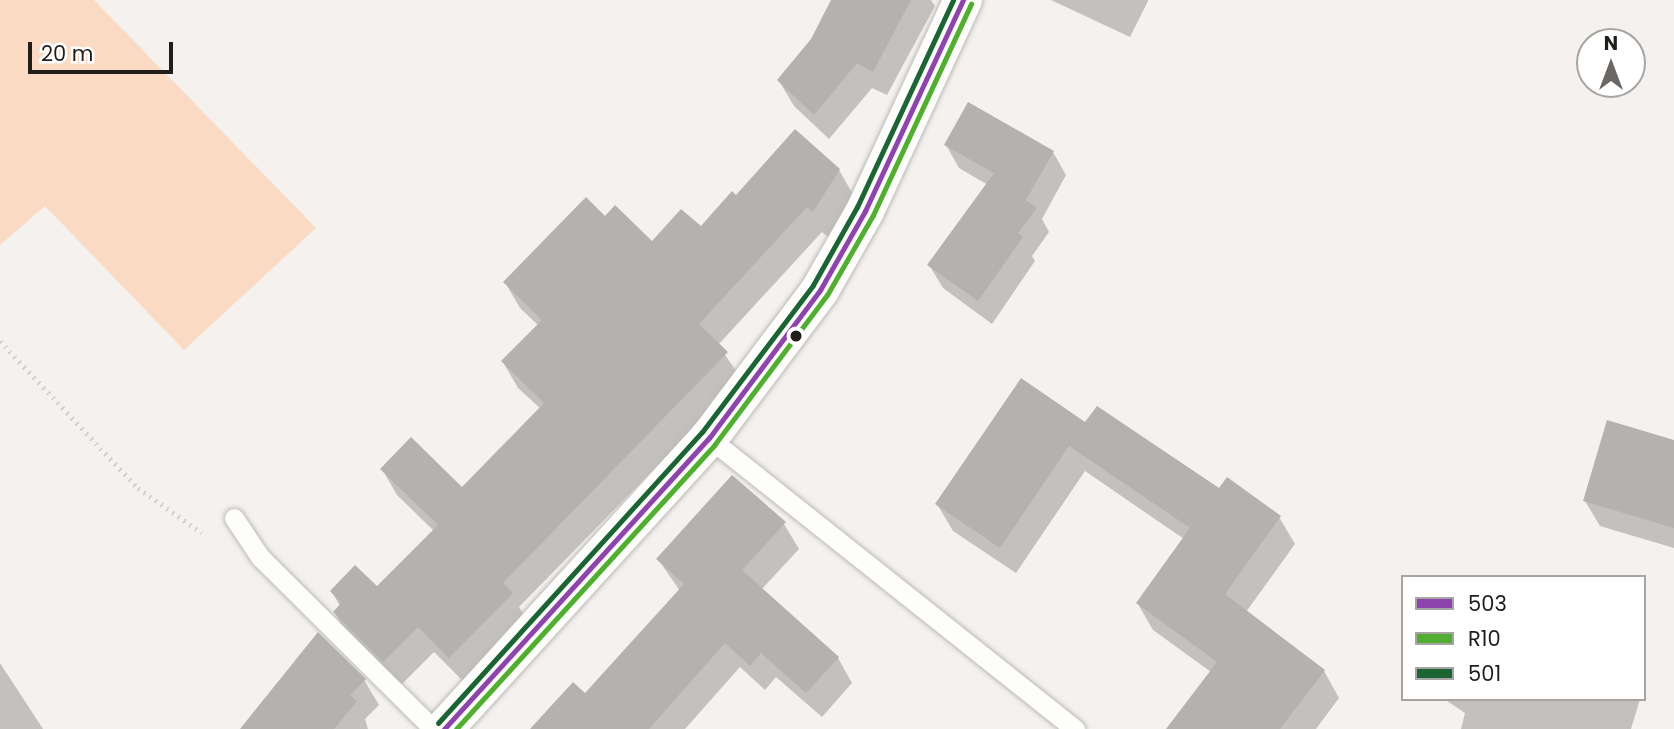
<!DOCTYPE html>
<style>
body{margin:0}
#map{position:relative;width:1674px;height:729px;overflow:hidden;background:#f4f1ee;font-family:Poppins,sans-serif}
div>[style]{position:absolute}
.green>*{inset:0;background:#fadac2}
.shadow>*{inset:0;background:#0003}
.building>*{inset:0;background:#b4b1af}
.path>*{height:4.5px;margin-top:-2.25px;transform-origin:0;background:repeating-linear-gradient(90deg,#d4d2d1 0 2px,transparent 0 7px)}
.roads{filter:drop-shadow(0 0 2px #bcb9b7) drop-shadow(0 0 2px #bcb9b7)}
.service>*{height:19px;margin:-9.5px;padding:0 9.5px;transform-origin:9.5px;border-radius:9.5px;background:#fdfdfc}
.tertiary>*{height:38px;margin:-19px;padding:0 19px;transform-origin:19px;border-radius:19px;background:#fdfdfc}
.bus-1>*{height:5px;margin:-2.5px;padding:0 2.5px;transform-origin:2.5px;border-radius:2.5px;background:#8e44ad}
.bus-2>*{height:5px;margin:-2.5px;padding:0 2.5px;transform-origin:2.5px;border-radius:2.5px;background:#51ae31}
.bus-3>*{height:5px;margin:-2.5px;padding:0 2.5px;transform-origin:2.5px;border-radius:2.5px;background:#1c6434}
.dots>*{width:19px;height:19px;translate:-50% -50%;box-sizing:border-box;border:4px solid #fff;border-radius:50%}
span{translate:-50% -50%;white-space:nowrap;text-align:center;line-height:1.15;-webkit-text-stroke:7px #fff;paint-order:stroke}
.legend{position:absolute;left:1401px;top:575px;width:245px;height:126px;box-sizing:border-box;background:#fff;border:2px solid #a6a5a4;margin:0;padding:9px 12px;list-style:none;font-size:21px;color:#201d1b}
.legend li{display:flex;align-items:center;gap:14px;height:35px}
.legend b{width:35px;border:2px solid #a6a5a4}
.north{position:absolute;left:1576px;top:28px;width:70px;height:70px;box-sizing:border-box;background:#fff;border:2px solid #a6a5a4;border-radius:50%;rotate:0deg;font-size:19px;font-weight:700;line-height:28px;text-align:center;color:#201d1b}
.north::after{content:'';display:block;margin:auto;width:24px;height:32px;background:#6a6765;clip-path:polygon(50% 0,100% 100%,50% 72%,0 100%)}
.scale{position:absolute;left:28px;top:42px;width:145px;height:32px;box-sizing:border-box;border:4px solid #201d1b;border-top:0;padding-left:9px;font-size:21px;line-height:24px;white-space:nowrap;color:#201d1b;-webkit-text-stroke:5px #fff;paint-order:stroke}
</style>
<div id="map">
<div class="green">
<div style="clip-path:polygon(0 0,94px 0,316px 228px,184px 350px,45px 206px,0 245px)"></div>
</div>
<div class="shadow">
<div style="clip-path:polygon(833px 0,931px 0,935px 6px,887px 95px,872px 88px,829px 139px,794px 106px,779px 81px,812px 40px)"></div>
<div style="clip-path:polygon(1051px 0,1148px 0,1148px 1px,1130px 37px)"></div>
<div style="clip-path:polygon(946px 145px,1053px 152px,1066px 175px,1042px 219px,1049px 232px,1032px 256px,1035px 261px,992px 324px,943px 288px,929px 265px,988px 185px,959px 168px)"></div>
<div style="clip-path:polygon(839px 170px,854px 196px,828px 237px,822px 232px,718px 345px,742px 379px,519px 607px,527px 620px,465px 683px,434px 652px,399px 687px,350px 639px,335px 613px,340px 606px,332px 592px,377px 589px,435px 532px,397px 495px,382px 469px,462px 489px,541px 409px,518px 388px,503px 362px,539px 326px,520px 308px,505px 282px,605px 218px,652px 244px,701px 229px,736px 198px)"></div>
<div style="clip-path:polygon(1086px 424px,1279px 517px,1295px 544px,1246px 612px,1324px 671px,1339px 698px,1316px 729px,1168px 729px,1211px 672px,1153px 630px,1138px 604px,1184px 539px,1085px 471px,1016px 573px,953px 531px,937px 504px)"></div>
<div style="clip-path:polygon(1674px 442px,1674px 548px,1600px 526px,1585px 501px)"></div>
<div style="clip-path:polygon(784px 524px,799px 549px,761px 590px,838px 658px,852px 683px,822px 717px,776px 677px,765px 690px,740px 667px,685px 729px,533px 729px,585px 696px,680px 591px,658px 559px)"></div>
<div style="clip-path:polygon(0 663px,43px 729px,0 729px)"></div>
<div style="clip-path:polygon(364px 680px,379px 705px,365px 719px,368px 729px,245px 729px)"></div>
<div style="clip-path:polygon(1444px 699px,1640px 699px,1631px 729px,1461px 729px,1465px 713px)"></div>
</div>
<div class="building">
<div style="clip-path:polygon(831px 0,911px 0,873px 72px,857px 63px,814px 115px,777px 80px,811px 39px)"></div>
<div style="clip-path:polygon(968px 102px,1054px 151px,1026px 200px,1037px 208px,1018px 233px,1023px 237px,978px 301px,927px 265px,994px 173px,944px 145px)"></div>
<div style="clip-path:polygon(795px 129px,840px 169px,813px 212px,807px 207px,699px 324px,728px 352px,503px 583px,513px 593px,449px 658px,418px 627px,383px 662px,333px 612px,341px 603px,330px 591px,355px 565px,377px 586px,438px 525px,380px 469px,411px 437px,462px 487px,544px 403px,501px 361px,542px 320px,503px 282px,586px 197px,605px 216px,615px 205px,652px 241px,681px 209px,701px 226px,732px 191px,736px 195px)"></div>
<div style="clip-path:polygon(1021px 378px,1085px 422px,1097px 406px,1219px 488px,1227px 477px,1281px 516px,1225px 594px,1325px 670px,1280px 729px,1166px 729px,1217px 662px,1136px 603px,1190px 528px,1069px 446px,1000px 548px,935px 504px)"></div>
<div style="clip-path:polygon(1607px 420px,1674px 440px,1674px 528px,1583px 501px)"></div>
<div style="clip-path:polygon(732px 475px,786px 522px,742px 570px,839px 657px,806px 693px,761px 653px,750px 666px,725px 643px,649px 729px,530px 729px,573px 682px,585px 693px,684px 584px,656px 559px)"></div>
<div style="clip-path:polygon(318px 632px,366px 679px,350px 695px,357px 701px,334px 729px,240px 729px)"></div>
</div>
<div class="path">
<div style="left:0;top:341px;width:202px;rotate:46.8deg"></div>
<div style="left:138px;top:488px;width:78px;rotate:35.1deg"></div>
</div>
<div class="roads">
<div class="service">
<div style="left:709px;top:438px;width:468px;rotate:38.5deg"></div>
<div style="left:234px;top:518px;width:47px;rotate:56.3deg"></div>
<div style="left:260px;top:557px;width:244px;rotate:44.8deg"></div>
</div>
<div class="tertiary">
<div style="left:444px;top:729px;width:394px;rotate:-47.7deg"></div>
<div style="left:709px;top:438px;width:185px;rotate:-53.1deg"></div>
<div style="left:820px;top:290px;width:91px;rotate:-60.3deg"></div>
<div style="left:865px;top:211px;width:233px;rotate:-65.1deg"></div>
</div>
</div>
<div class="bus-1">
<div style="left:444px;top:729px;width:394px;rotate:-47.7deg"></div>
<div style="left:709px;top:438px;width:185px;rotate:-53.1deg"></div>
<div style="left:820px;top:290px;width:91px;rotate:-60.3deg"></div>
<div style="left:865px;top:211px;width:233px;rotate:-65.1deg"></div>
</div>
<div class="bus-2">
<div style="left:456px;top:729px;width:385px;rotate:-47.7deg"></div>
<div style="left:715px;top:444px;width:186px;rotate:-53.1deg"></div>
<div style="left:827px;top:295px;width:92px;rotate:-60.1deg"></div>
<div style="left:873px;top:215px;width:233px;rotate:-65.1deg"></div>
</div>
<div class="bus-3">
<div style="left:438px;top:723px;width:393px;rotate:-47.8deg"></div>
<div style="left:702px;top:432px;width:184px;rotate:-52.9deg"></div>
<div style="left:813px;top:285px;width:90px;rotate:-60.6deg"></div>
<div style="left:857px;top:207px;width:228px;rotate:-65.1deg"></div>
</div>
<div class="dots">
<div style="left:796px;top:336px;background:#201d1b"></div>
</div>
<ul class="legend">
<li><b style="height:9px;background:#8e44ad"></b>503</li>
<li><b style="height:9px;background:#51ae31"></b>R10</li>
<li><b style="height:9px;background:#1c6434"></b>501</li>
</ul>
<div class="north">N</div>
<div class="scale">20 m</div>
</div>
